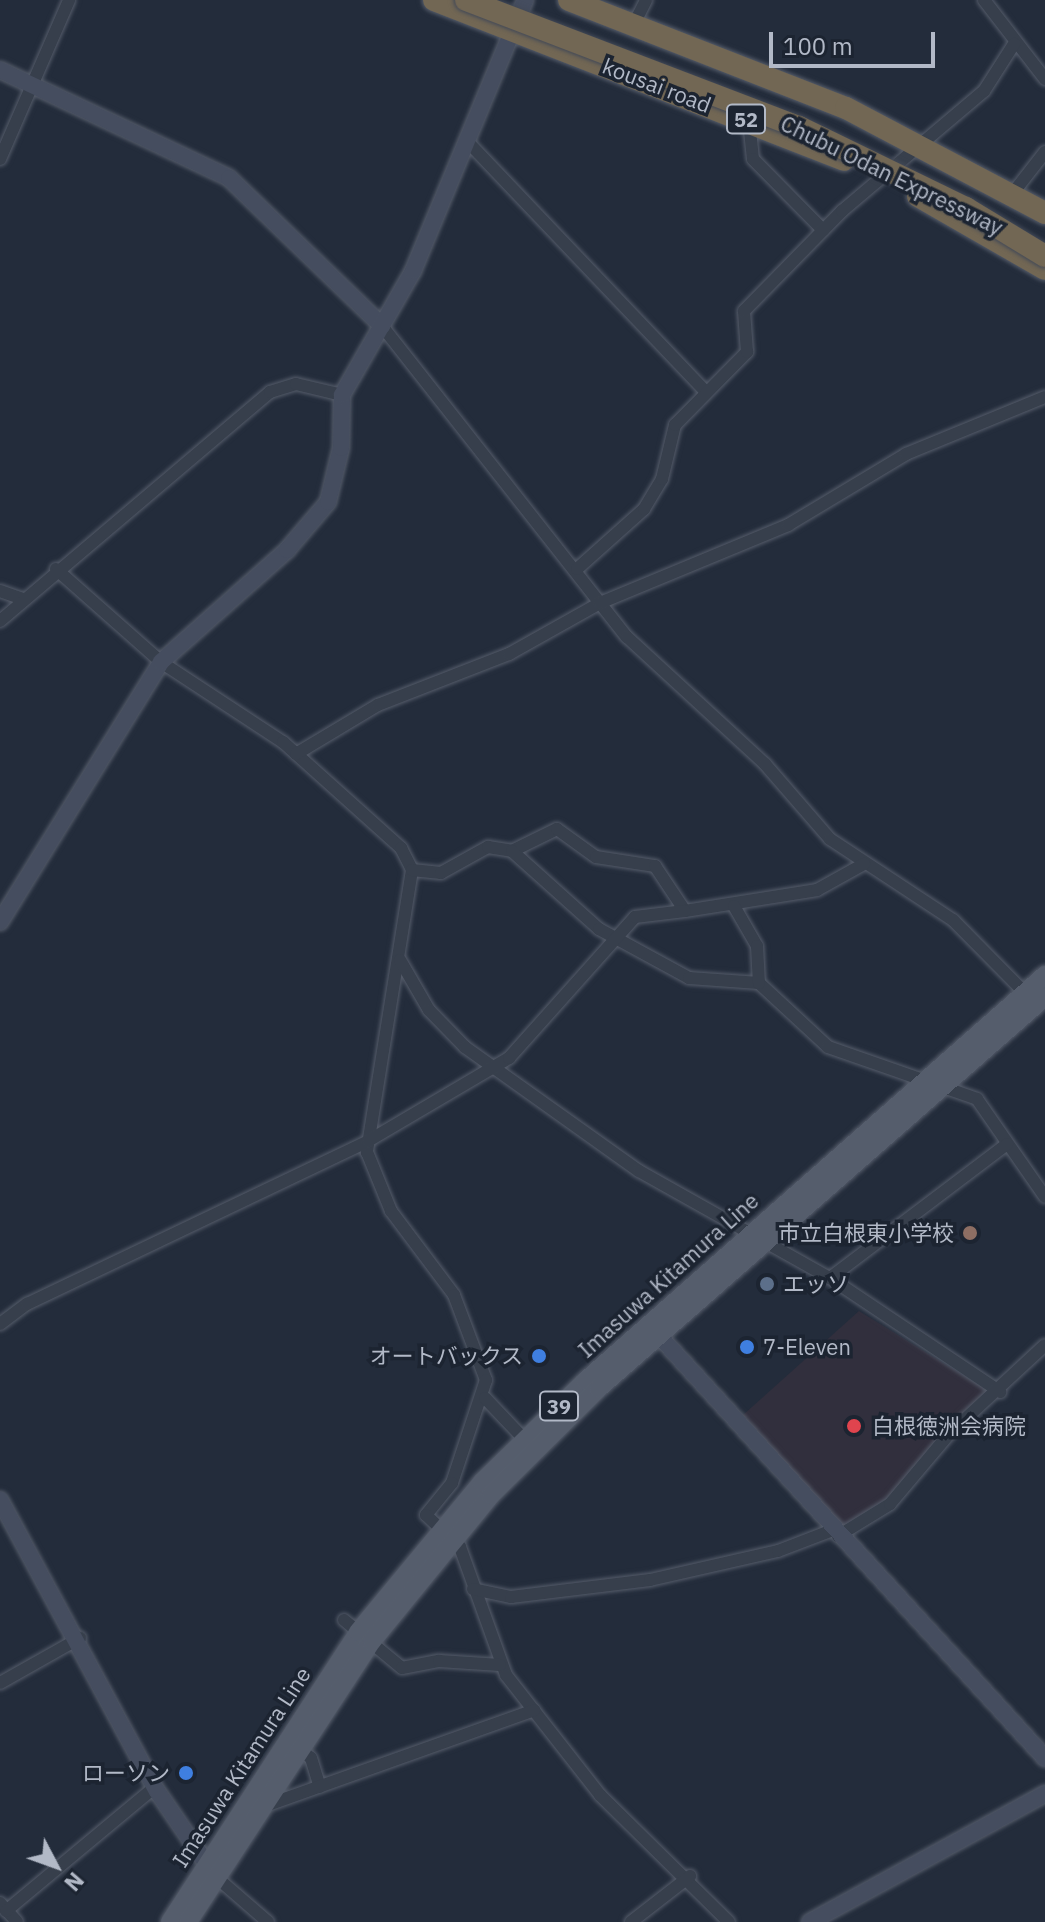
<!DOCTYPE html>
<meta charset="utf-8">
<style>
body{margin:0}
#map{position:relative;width:1045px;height:1922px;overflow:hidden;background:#232c3b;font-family:"IBM Plex Sans","Noto Sans JP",sans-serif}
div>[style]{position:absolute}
.medical>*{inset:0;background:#312f3d}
.roads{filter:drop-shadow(0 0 2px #555c6a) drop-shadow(0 0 2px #555c6a)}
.street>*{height:12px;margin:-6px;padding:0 6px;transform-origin:6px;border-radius:6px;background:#373f4c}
.secondary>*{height:16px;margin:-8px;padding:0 8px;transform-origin:8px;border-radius:8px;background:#454d5f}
.primary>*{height:18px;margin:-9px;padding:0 9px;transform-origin:9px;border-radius:9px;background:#555d6c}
.highway>*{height:22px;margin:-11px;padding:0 11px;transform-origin:11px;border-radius:11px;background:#726754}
.bridges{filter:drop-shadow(0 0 2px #424957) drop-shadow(0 0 2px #424957)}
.highway-bridge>*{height:22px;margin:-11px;padding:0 11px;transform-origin:11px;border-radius:11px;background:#726754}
.dots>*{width:22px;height:22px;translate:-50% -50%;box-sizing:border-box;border:4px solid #1c2431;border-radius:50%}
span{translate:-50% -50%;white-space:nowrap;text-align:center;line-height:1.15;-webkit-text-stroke:7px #1c2431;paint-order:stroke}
.shield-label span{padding:2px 6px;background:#1c2431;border:2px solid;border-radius:6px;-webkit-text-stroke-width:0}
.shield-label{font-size:20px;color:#b2b9c7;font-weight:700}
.street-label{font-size:22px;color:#b2b9c7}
.poi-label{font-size:22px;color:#b2b9c7}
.right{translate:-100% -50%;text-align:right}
.left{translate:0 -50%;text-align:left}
.north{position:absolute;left:16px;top:1826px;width:80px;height:80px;-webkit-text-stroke:6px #1c2431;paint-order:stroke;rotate:131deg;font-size:22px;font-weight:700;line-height:32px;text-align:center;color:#b2b9c7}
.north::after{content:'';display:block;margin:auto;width:28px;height:36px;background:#b2b9c7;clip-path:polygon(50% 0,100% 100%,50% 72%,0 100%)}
.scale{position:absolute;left:769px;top:32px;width:166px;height:36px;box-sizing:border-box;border:4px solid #b2b9c7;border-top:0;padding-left:10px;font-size:24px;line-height:28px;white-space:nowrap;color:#b2b9c7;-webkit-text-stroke:6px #1c2431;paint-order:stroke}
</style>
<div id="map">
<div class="medical">
<div style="clip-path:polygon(859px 1311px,992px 1393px,894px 1494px,842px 1527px,743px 1415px)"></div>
</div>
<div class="roads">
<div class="street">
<div style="left:984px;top:0;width:100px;rotate:52.3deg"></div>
<div style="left:634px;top:24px;width:27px;rotate:-63deg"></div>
<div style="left:749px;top:121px;width:38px;rotate:84deg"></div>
<div style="left:753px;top:159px;width:100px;rotate:45.4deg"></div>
<div style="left:466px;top:140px;width:347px;rotate:46.4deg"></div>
<div style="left:0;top:159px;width:173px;rotate:-66.5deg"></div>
<div style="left:1013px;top:193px;width:52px;rotate:-52deg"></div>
<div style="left:382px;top:326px;width:396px;rotate:51.8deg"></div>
<div style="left:627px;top:637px;width:188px;rotate:42.6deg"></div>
<div style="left:765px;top:764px;width:99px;rotate:49.1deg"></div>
<div style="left:830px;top:839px;width:147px;rotate:33.4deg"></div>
<div style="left:953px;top:920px;width:103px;rotate:45.4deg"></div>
<div style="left:56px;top:569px;width:140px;rotate:41.5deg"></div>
<div style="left:161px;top:662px;width:146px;rotate:33.3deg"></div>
<div style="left:283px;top:742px;width:159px;rotate:41.9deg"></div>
<div style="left:401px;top:848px;width:25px;rotate:63deg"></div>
<div style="left:412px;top:870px;width:286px;rotate:99.1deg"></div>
<div style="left:367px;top:1152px;width:64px;rotate:67.9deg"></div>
<div style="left:391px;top:1211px;width:105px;rotate:53.1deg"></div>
<div style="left:454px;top:1295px;width:91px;rotate:69.4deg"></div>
<div style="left:486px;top:1380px;width:108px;rotate:108.3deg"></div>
<div style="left:452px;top:1483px;width:41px;rotate:129.1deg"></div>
<div style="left:426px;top:1515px;width:47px;rotate:43.3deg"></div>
<div style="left:460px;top:1547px;width:136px;rotate:70.2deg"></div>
<div style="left:506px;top:1675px;width:152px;rotate:51.9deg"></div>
<div style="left:600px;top:1795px;width:181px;rotate:44.6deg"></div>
<div style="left:577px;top:569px;width:90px;rotate:-41.8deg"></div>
<div style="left:644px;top:509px;width:35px;rotate:-59deg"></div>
<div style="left:662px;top:479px;width:56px;rotate:-76.5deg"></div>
<div style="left:675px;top:425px;width:103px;rotate:-45.4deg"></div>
<div style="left:747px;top:352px;width:41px;rotate:-94.2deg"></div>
<div style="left:744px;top:311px;width:140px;rotate:-45.6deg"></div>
<div style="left:842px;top:211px;width:186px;rotate:-40.2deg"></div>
<div style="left:984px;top:91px;width:56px;rotate:-57.4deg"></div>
<div style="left:0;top:591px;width:24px;rotate:19deg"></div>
<div style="left:0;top:621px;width:354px;rotate:-40.3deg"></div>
<div style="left:270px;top:392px;width:27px;rotate:-17deg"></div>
<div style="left:296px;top:384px;width:47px;rotate:13.4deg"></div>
<div style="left:296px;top:754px;width:96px;rotate:-30.9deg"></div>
<div style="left:378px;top:705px;width:141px;rotate:-21.3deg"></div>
<div style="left:509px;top:654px;width:104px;rotate:-29.3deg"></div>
<div style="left:600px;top:603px;width:204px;rotate:-22.5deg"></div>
<div style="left:788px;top:525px;width:138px;rotate:-31deg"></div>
<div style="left:906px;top:454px;width:150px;rotate:-22.3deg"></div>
<div style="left:512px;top:851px;width:50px;rotate:-26.1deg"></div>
<div style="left:557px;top:829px;width:48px;rotate:35.7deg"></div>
<div style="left:596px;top:857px;width:60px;rotate:8.7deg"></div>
<div style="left:655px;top:866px;width:54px;rotate:56.3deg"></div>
<div style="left:685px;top:911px;width:134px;rotate:-9deg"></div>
<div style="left:817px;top:890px;width:54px;rotate:-29deg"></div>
<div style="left:412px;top:870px;width:29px;rotate:6deg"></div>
<div style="left:441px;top:873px;width:54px;rotate:-29deg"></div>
<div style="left:488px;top:847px;width:24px;rotate:9deg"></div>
<div style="left:512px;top:851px;width:117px;rotate:41.9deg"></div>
<div style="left:599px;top:929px;width:102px;rotate:28.6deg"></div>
<div style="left:689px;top:978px;width:70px;rotate:4.1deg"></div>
<div style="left:759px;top:983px;width:94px;rotate:42.8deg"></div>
<div style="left:828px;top:1047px;width:158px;rotate:19.2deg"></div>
<div style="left:977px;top:1099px;width:119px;rotate:55.2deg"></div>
<div style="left:734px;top:906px;width:46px;rotate:60.1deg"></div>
<div style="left:757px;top:946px;width:37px;rotate:87deg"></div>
<div style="left:400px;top:960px;width:58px;rotate:59.9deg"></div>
<div style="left:429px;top:1010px;width:52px;rotate:45.8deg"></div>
<div style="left:465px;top:1047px;width:214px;rotate:35.5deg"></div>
<div style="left:639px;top:1171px;width:219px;rotate:29.3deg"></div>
<div style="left:830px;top:1278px;width:205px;rotate:33.8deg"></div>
<div style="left:830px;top:1278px;width:222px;rotate:-37.1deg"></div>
<div style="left:0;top:1324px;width:34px;rotate:-37deg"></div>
<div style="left:27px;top:1304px;width:378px;rotate:-25.5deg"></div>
<div style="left:368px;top:1141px;width:164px;rotate:-30.5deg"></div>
<div style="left:509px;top:1058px;width:189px;rotate:-48.2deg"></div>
<div style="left:635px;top:917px;width:50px;rotate:-6.8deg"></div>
<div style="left:485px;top:1398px;width:57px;rotate:46.4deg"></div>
<div style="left:838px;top:1536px;width:61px;rotate:-31.6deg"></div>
<div style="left:890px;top:1504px;width:93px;rotate:-49.8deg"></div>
<div style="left:950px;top:1433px;width:129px;rotate:-42.8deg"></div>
<div style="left:473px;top:1589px;width:39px;rotate:12deg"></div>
<div style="left:511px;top:1597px;width:140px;rotate:-7deg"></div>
<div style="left:650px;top:1580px;width:131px;rotate:-12.8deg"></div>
<div style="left:778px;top:1551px;width:59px;rotate:-20.9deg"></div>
<div style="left:344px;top:1620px;width:75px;rotate:39.6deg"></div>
<div style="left:402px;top:1668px;width:38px;rotate:-11deg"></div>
<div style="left:439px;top:1661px;width:61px;rotate:3.8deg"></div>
<div style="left:0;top:1683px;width:92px;rotate:-29.4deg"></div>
<div style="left:298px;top:1748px;width:16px;rotate:38deg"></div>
<div style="left:311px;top:1758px;width:30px;rotate:73deg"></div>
<div style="left:262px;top:1807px;width:289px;rotate:-19.6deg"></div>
<div style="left:216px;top:1877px;width:69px;rotate:40.9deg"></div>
<div style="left:0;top:1903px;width:25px;rotate:48deg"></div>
<div style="left:6px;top:1911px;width:194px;rotate:-39.8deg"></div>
<div style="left:631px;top:1922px;width:75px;rotate:-37.9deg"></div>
</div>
<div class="secondary">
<div style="left:0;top:70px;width:253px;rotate:25.2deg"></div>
<div style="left:229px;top:178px;width:213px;rotate:44deg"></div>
<div style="left:0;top:922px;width:306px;rotate:-58.2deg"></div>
<div style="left:161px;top:662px;width:169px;rotate:-41.6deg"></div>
<div style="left:287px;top:550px;width:63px;rotate:-49.5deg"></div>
<div style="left:328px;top:502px;width:56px;rotate:-76.5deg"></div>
<div style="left:341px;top:448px;width:53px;rotate:-88.9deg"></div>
<div style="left:342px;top:395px;width:143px;rotate:-60.2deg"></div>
<div style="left:413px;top:271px;width:293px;rotate:-67.5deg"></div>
<div style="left:652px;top:1328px;width:583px;rotate:47.57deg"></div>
<div style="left:0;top:1500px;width:331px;rotate:61.7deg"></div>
<div style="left:157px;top:1791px;width:99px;rotate:55.7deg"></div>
<div style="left:810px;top:1922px;width:268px;rotate:-28.6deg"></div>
</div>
<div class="primary">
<div style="left:170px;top:1922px;width:346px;rotate:-57deg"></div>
<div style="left:358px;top:1632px;width:195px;rotate:-50.4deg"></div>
<div style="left:482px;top:1482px;width:144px;rotate:-44.4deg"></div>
<div style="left:585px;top:1381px;width:614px;rotate:-41.43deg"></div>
<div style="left:188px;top:1922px;width:336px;rotate:-56.8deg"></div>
<div style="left:372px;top:1641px;width:188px;rotate:-50.8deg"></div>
<div style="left:491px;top:1495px;width:151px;rotate:-44.7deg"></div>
<div style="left:598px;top:1389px;width:595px;rotate:-41.25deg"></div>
</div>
<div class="highway">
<div style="left:434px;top:0;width:440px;rotate:21.3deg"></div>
<div style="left:569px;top:0;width:297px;rotate:21.3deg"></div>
<div style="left:846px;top:108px;width:225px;rotate:27.8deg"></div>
<div style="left:918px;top:196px;width:146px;rotate:29.9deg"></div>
</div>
</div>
<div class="bridges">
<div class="highway-bridge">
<div style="left:466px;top:0;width:356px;rotate:20.9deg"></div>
<div style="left:799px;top:127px;width:186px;rotate:25.9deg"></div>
<div style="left:966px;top:208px;width:92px;rotate:31.3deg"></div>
</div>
</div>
<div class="dots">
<div style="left:970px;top:1233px;background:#8d6e63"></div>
<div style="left:767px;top:1284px;background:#5c6f8a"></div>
<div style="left:747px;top:1347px;background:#3f7fe0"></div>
<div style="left:539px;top:1356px;background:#3f7fe0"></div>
<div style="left:854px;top:1426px;background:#e0444e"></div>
<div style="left:186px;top:1773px;background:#3f7fe0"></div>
</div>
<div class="shield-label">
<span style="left:746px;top:119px">52</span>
<span style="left:559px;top:1406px">39</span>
</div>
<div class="street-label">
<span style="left:657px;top:85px;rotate:21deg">kousai road</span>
<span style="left:892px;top:175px;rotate:26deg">Chubu Odan Expressway</span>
<span style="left:668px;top:1275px;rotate:-42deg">Imasuwa Kitamura Line</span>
<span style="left:241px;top:1767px;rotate:-57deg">Imasuwa Kitamura Line</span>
</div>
<div class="poi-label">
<span class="right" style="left:954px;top:1233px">市立白根東小学校</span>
<span class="left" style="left:783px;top:1284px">エッソ</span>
<span class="left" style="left:763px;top:1347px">7-Eleven</span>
<span class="right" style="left:523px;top:1356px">オートバックス</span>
<span class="left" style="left:872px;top:1426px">白根徳洲会病院</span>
<span class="right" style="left:170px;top:1773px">ローソン</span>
</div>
<div class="north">N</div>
<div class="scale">100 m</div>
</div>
